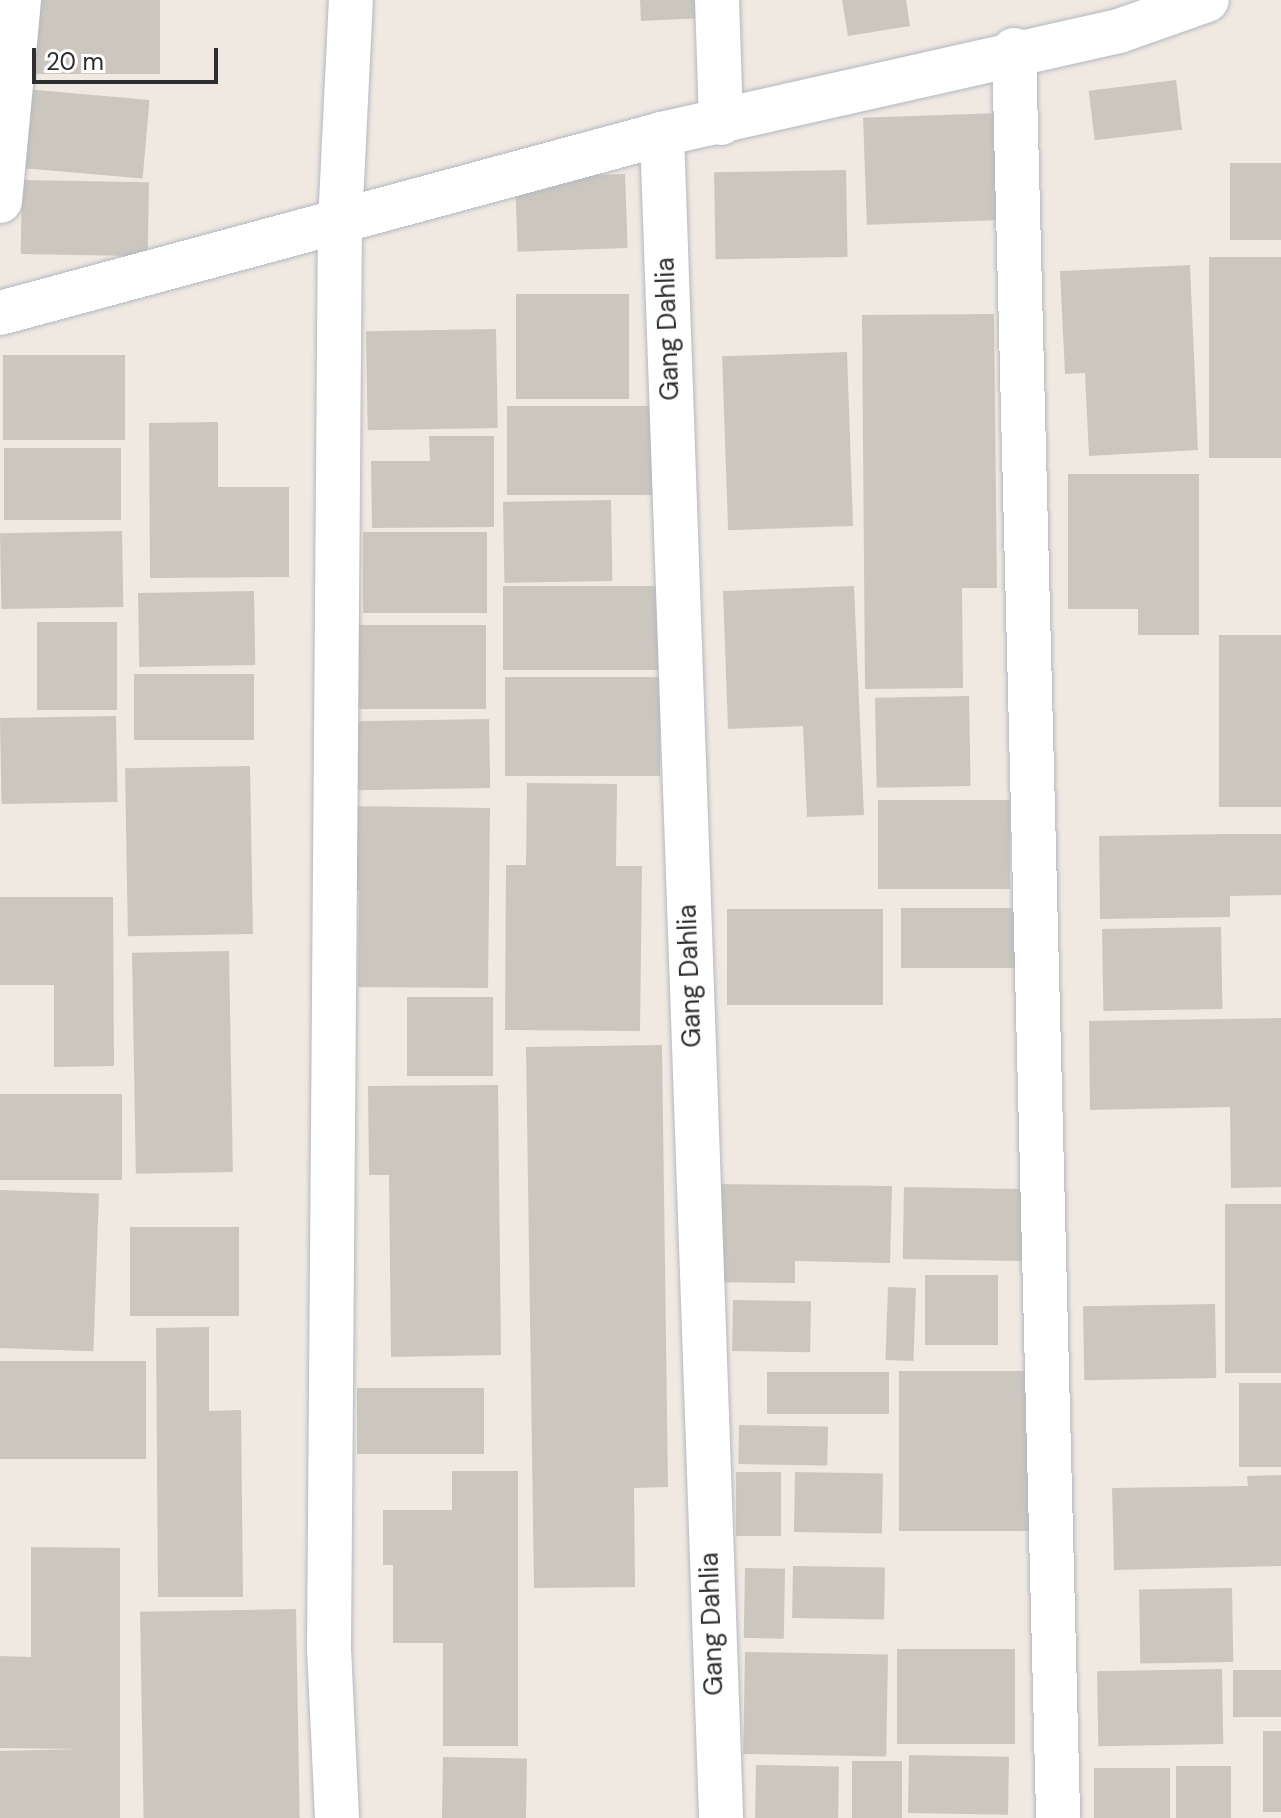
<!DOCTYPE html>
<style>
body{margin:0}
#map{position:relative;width:1281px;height:1818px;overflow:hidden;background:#efe9e1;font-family:"DM Sans",sans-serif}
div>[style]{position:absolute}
.building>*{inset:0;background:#cbc7bf;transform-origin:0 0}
.roads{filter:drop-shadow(0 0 2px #b4b7c1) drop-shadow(0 0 2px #b4b7c1)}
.street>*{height:44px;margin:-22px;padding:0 22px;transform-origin:22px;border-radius:22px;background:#fff}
span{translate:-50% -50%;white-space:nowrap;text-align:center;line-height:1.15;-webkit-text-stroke:6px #fff;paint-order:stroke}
.street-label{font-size:26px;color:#2e2e2e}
.scale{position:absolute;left:32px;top:48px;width:186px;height:36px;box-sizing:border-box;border:4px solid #2e2e2e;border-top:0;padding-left:10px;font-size:24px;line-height:28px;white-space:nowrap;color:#2e2e2e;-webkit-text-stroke:6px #fff;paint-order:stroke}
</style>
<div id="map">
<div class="building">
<div style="left:27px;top:0;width:133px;height:74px"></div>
<div style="clip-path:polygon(640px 0,702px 0,703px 18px,641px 21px)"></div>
<div style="clip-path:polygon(842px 0,906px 0,910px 26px,848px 36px)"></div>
<div style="left:1176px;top:80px;width:50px;height:88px;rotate:83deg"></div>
<div style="left:25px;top:89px;width:125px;height:79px;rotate:5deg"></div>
<div style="left:999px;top:113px;width:107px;height:136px;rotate:88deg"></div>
<div style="left:1281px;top:163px;width:77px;height:51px;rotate:90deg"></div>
<div style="left:846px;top:170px;width:87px;height:132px;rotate:89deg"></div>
<div style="left:625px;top:174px;width:74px;height:110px;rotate:88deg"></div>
<div style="left:22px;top:180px;width:127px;height:74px;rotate:1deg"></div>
<div style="left:1281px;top:257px;width:201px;height:72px;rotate:90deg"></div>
<div style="clip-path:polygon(1190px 265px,1198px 450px,1089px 456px,1085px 373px,1065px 374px,1060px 271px)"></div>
<div style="left:629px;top:294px;width:105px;height:113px;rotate:90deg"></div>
<div style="clip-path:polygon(994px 314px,997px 588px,962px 588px,963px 688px,865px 689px,862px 315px)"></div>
<div style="left:496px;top:329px;width:99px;height:130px;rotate:89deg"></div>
<div style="left:847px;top:352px;width:174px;height:125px;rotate:88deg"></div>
<div style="left:125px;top:355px;width:85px;height:122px;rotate:90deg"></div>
<div style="left:657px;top:406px;width:89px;height:150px;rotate:90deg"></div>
<div style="clip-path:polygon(218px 422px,218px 487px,289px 487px,289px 577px,150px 578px,149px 423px)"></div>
<div style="clip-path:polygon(429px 436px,494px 436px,494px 527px,372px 528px,371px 461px,430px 461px)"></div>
<div style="left:4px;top:448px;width:117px;height:72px"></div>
<div style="clip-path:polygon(1068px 474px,1199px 474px,1199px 635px,1138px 635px,1138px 609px,1068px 609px)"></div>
<div style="left:611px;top:500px;width:81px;height:108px;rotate:89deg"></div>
<div style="left:122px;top:531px;width:76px;height:122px;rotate:89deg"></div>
<div style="left:487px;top:532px;width:81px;height:124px;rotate:90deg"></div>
<div style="left:662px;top:586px;width:84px;height:159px;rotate:90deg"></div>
<div style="clip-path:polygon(854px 586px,864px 815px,807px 817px,803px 726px,728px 729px,723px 591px)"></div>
<div style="left:254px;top:591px;width:74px;height:116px;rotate:89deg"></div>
<div style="left:37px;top:622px;width:80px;height:88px"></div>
<div style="left:355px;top:625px;width:131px;height:84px"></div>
<div style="left:1281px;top:635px;width:172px;height:62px;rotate:90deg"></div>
<div style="left:254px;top:674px;width:66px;height:120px;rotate:90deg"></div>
<div style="left:660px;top:677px;width:99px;height:155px;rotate:90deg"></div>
<div style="left:969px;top:696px;width:90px;height:94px;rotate:89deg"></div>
<div style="left:116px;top:716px;width:86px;height:116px;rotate:89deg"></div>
<div style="left:489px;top:719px;width:69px;height:132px;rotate:89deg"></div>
<div style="left:250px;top:766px;width:168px;height:125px;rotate:89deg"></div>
<div style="clip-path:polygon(527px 783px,617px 784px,616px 866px,642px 866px,640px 1031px,505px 1030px,506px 865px,526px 865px)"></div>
<div style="left:878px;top:800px;width:132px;height:89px"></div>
<div style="clip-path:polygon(348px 806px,490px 808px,488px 988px,358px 987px,359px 890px,347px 890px)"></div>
<div style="clip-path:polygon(1229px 834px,1281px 834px,1281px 895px,1230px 896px,1230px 917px,1100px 919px,1099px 836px)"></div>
<div style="clip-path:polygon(0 897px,113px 897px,114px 1066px,54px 1067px,54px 985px,0 985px)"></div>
<div style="left:901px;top:908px;width:117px;height:60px"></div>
<div style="left:727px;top:909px;width:156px;height:96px"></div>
<div style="left:1221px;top:927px;width:82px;height:119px;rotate:89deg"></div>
<div style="left:229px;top:951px;width:221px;height:97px;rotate:89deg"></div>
<div style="left:407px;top:997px;width:86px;height:79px"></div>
<div style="clip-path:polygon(1281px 1018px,1281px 1187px,1231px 1188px,1230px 1107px,1090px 1110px,1089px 1021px)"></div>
<div style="clip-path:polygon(662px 1045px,668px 1487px,634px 1488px,635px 1587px,534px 1588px,526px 1047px)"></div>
<div style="clip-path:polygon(498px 1085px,501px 1355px,391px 1357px,389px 1175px,369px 1175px,368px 1086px)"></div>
<div style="left:0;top:1094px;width:122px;height:86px"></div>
<div style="clip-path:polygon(708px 1184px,892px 1186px,890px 1263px,795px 1261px,795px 1283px,706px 1282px)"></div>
<div style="left:904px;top:1187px;width:126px;height:72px;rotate:1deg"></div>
<div style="left:0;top:1190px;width:99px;height:158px;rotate:2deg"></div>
<div style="left:1281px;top:1204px;width:169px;height:56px;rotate:90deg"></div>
<div style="left:130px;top:1227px;width:109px;height:89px"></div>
<div style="left:925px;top:1275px;width:73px;height:70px"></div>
<div style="left:888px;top:1287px;width:28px;height:73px;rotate:2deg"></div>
<div style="left:733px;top:1300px;width:78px;height:51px;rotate:1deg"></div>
<div style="left:1215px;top:1304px;width:74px;height:132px;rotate:89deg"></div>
<div style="clip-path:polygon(209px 1327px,209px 1411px,241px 1410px,243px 1597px,158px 1597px,156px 1328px)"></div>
<div style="left:0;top:1361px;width:146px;height:98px"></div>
<div style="left:899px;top:1371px;width:140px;height:160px"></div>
<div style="left:767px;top:1372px;width:122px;height:42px"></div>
<div style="left:1281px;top:1383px;width:84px;height:42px;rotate:90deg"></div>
<div style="left:357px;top:1388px;width:127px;height:66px"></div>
<div style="left:739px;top:1425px;width:89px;height:39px;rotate:1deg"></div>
<div style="clip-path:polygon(452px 1471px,518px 1471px,518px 1746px,443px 1746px,443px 1643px,393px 1643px,393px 1565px,383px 1565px,383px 1510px,452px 1510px)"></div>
<div style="left:736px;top:1472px;width:45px;height:64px"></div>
<div style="left:795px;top:1472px;width:88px;height:60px;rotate:1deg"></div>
<div style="clip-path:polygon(1281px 1475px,1281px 1566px,1114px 1570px,1112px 1488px,1248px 1486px,1247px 1476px)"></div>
<div style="clip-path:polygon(31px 1547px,120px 1548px,120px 1818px,0 1818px,0 1751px,79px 1749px,0 1748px,0 1656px,31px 1657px)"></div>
<div style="left:793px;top:1566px;width:92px;height:52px;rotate:1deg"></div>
<div style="left:745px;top:1568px;width:40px;height:70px;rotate:1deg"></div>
<div style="left:1232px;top:1588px;width:74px;height:93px;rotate:89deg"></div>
<div style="left:296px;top:1609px;width:209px;height:156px;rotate:89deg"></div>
<div style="left:897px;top:1649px;width:118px;height:95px"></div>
<div style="left:745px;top:1652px;width:143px;height:102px;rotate:1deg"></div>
<div style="left:1222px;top:1669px;width:75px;height:125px;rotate:89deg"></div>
<div style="left:1281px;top:1670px;width:47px;height:48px;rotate:90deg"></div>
<div style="left:1263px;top:1731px;width:18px;height:81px"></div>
<div style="left:909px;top:1755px;width:100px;height:58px;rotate:1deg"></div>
<div style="left:443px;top:1757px;width:84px;height:61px;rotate:1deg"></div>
<div style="left:852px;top:1761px;width:50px;height:57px"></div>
<div style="left:756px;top:1765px;width:83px;height:53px;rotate:1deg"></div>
<div style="left:1176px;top:1766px;width:55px;height:52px"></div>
<div style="left:1170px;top:1768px;width:50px;height:76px;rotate:90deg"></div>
</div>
<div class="roads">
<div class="street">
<div style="left:717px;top:0;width:123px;rotate:88.1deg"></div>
<div style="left:1014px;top:50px;width:1769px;rotate:88.57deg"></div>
<div style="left:662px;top:134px;width:1685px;rotate:87.99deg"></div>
<div style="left:0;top:201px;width:202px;rotate:-84.6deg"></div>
<div style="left:0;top:313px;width:686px;rotate:-15.13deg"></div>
<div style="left:662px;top:134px;width:468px;rotate:-12.7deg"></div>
<div style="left:1119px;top:31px;width:93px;rotate:-19.4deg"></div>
<div style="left:337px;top:1818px;width:170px;rotate:-92.7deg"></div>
<div style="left:329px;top:1648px;width:1425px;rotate:-89.56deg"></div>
<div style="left:340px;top:223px;width:223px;rotate:-87.2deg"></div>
</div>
</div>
<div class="street-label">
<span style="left:668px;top:329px;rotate:-92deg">Gang Dahlia</span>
<span style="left:690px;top:976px;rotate:-92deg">Gang Dahlia</span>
<span style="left:712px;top:1624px;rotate:-92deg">Gang Dahlia</span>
</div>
<div class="scale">20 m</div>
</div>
